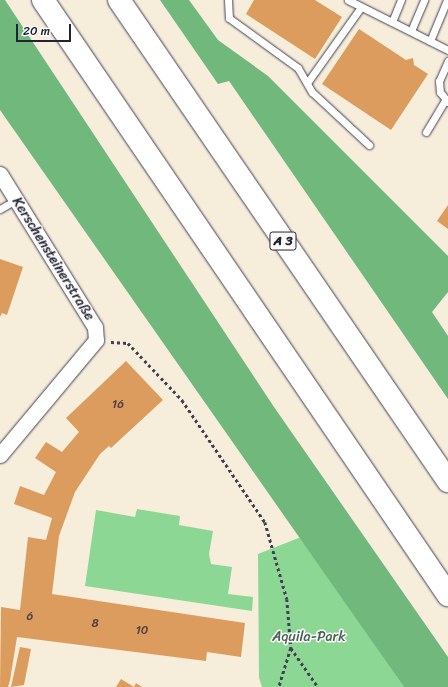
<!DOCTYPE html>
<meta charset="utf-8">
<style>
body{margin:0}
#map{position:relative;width:448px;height:687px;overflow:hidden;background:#f7eddb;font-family:Sriracha,sans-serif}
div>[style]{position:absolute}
.green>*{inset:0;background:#8cd793}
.forest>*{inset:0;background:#71b87d}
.building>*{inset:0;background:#db9c5e}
.path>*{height:2.5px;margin-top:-1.25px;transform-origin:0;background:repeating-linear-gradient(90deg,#424053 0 3px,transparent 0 6px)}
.roads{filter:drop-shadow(0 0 1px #424053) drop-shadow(0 0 1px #424053)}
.lane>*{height:7px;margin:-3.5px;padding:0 3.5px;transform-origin:3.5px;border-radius:3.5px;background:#fff}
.street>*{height:15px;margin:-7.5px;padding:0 7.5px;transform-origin:7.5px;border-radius:7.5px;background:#fff}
.highway>*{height:22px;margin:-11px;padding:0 11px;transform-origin:11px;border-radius:11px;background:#fff}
span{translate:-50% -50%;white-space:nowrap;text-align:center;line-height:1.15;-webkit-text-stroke:3px #fdfcf7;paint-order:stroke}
.number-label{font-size:12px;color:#504044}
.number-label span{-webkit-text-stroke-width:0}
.shield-label span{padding:1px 3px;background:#fdfcf7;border:1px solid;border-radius:3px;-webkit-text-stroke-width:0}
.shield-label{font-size:13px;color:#22223b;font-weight:700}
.street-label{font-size:14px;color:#22223b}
.park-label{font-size:14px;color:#47615a}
.scale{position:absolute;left:16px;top:24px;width:55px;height:18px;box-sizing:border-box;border:2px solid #22223b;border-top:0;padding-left:5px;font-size:12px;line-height:14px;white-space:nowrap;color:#22223b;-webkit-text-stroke:3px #fdfcf7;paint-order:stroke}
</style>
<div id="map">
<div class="green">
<div style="clip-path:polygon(137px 509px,180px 516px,179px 525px,213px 531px,209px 554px,211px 564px,232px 567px,228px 594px,253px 597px,252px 611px,85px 586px,96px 510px,135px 517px)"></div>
<div style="clip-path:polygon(301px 537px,404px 687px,262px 687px,259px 678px,258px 554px)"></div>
</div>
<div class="forest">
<div style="clip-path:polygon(0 0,5px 0,274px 407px,448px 657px,448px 687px,404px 687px,0 110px)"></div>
<div style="clip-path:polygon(160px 0,189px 0,218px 40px,268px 76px,448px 256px,448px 292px,432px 312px,448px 336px,448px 399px,229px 81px,218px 84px)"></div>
</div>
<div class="building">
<div style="clip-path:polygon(254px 0,315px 0,342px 17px,315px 59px,246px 14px)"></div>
<div style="clip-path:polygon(359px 29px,406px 60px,413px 58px,414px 65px,428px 74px,391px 130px,322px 84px)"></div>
<div style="clip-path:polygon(448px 205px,448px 229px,437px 221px)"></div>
<div style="clip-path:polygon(0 259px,23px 267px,7px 315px,2px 313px,0 317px)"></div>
<div style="clip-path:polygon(126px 361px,163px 400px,111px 448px,109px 446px,100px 454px,75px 492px,59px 536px,52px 594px,245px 623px,241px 657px,207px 652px,206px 661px,17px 637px,10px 680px,8px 687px,0 687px,1px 607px,20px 610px,28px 537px,46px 540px,52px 518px,14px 504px,20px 486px,44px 495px,56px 472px,35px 458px,46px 442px,62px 452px,79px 432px,66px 418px)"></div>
<div style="clip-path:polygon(20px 647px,31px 649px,24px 685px,11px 687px)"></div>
<div style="clip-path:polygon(121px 679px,134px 687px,136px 683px,142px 687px,116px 687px)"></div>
</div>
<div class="path">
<div style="left:111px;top:342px;width:17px;rotate:3deg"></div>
<div style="left:128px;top:343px;width:79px;rotate:46.5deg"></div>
<div style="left:182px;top:400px;width:148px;rotate:55.8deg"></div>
<div style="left:265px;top:522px;width:80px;rotate:74.1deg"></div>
<div style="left:287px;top:599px;width:49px;rotate:85.3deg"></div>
<div style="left:291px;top:648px;width:41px;rotate:107.1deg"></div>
<div style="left:291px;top:648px;width:47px;rotate:55.3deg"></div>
</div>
<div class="roads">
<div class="lane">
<div style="left:228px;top:0;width:18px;rotate:87deg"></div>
<div style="left:229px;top:18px;width:85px;rotate:35.9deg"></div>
<div style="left:298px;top:68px;width:28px;rotate:60deg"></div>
<div style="left:312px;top:92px;width:78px;rotate:42.9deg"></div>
<div style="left:348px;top:0;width:112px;rotate:26.6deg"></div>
<div style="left:392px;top:22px;width:24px;rotate:-68deg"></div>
<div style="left:411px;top:31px;width:34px;rotate:-67deg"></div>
<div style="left:430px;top:41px;width:44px;rotate:-67.5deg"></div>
<div style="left:448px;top:61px;width:22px;rotate:114deg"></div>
<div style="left:439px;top:81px;width:11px;rotate:85deg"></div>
<div style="left:440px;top:92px;width:13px;rotate:51deg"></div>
<div style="left:307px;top:83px;width:93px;rotate:-54.6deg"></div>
<div style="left:426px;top:132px;width:37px;rotate:-59deg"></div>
<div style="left:0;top:209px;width:20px;rotate:-30deg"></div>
</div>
<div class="street">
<div style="left:0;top:174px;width:180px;rotate:58.2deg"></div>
<div style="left:95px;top:327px;width:13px;rotate:86deg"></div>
<div style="left:96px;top:340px;width:150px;rotate:129.9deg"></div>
</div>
<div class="highway">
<div style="left:43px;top:0;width:720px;rotate:55.76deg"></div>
<div style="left:119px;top:0;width:583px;rotate:55.63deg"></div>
</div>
</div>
<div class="number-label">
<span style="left:118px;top:405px">16</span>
<span style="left:30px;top:617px">6</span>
<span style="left:95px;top:624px">8</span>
<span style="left:142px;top:631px">10</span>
</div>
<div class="shield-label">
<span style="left:283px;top:241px">A 3</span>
</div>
<div class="street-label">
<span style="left:53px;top:259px;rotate:58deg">Kerschensteinerstraße</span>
</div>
<div class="park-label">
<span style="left:309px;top:637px">Aquila-Park</span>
</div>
<div class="scale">20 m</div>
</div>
